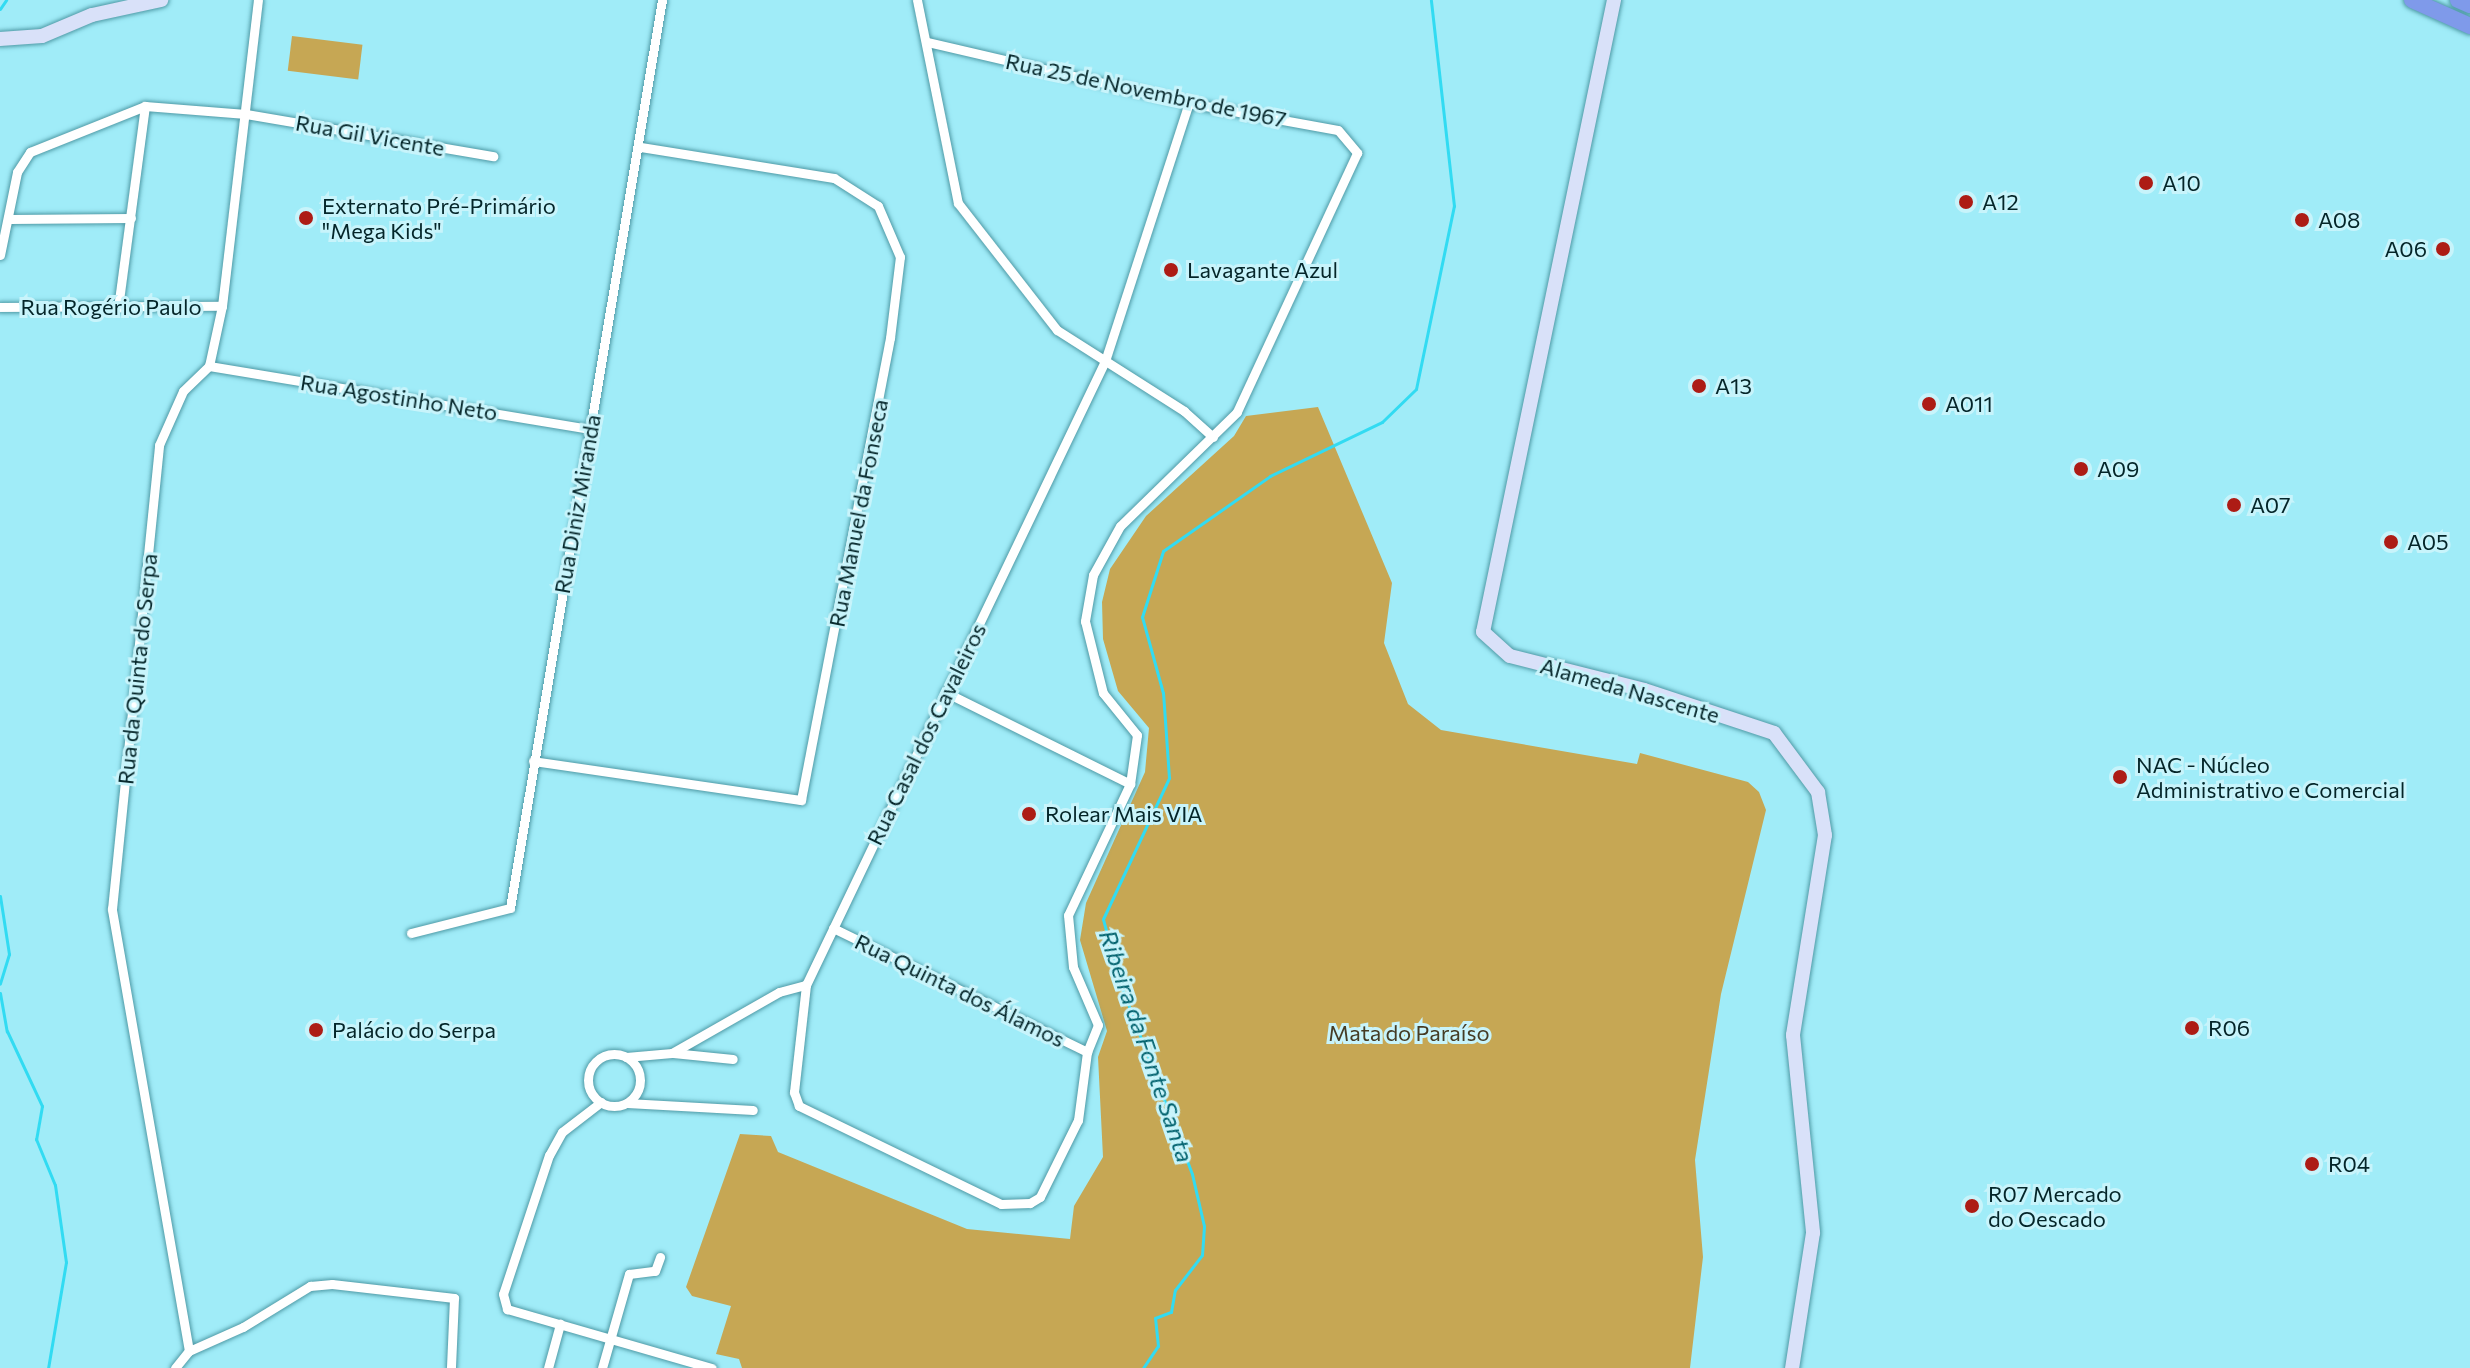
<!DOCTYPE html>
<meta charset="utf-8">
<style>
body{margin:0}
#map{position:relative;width:2470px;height:1368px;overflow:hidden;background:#a0ecf8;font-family:Commissioner,sans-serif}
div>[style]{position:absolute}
.green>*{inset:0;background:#c6a754;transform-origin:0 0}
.stream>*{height:3px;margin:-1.5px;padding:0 1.5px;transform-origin:1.5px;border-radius:1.5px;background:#32dbf2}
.roads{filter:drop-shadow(0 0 2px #4f9aa6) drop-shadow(0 0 2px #4f9aa6)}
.street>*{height:9px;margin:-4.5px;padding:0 4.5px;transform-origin:4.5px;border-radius:4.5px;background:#fff}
.street>.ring{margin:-4.5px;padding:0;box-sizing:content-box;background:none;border:9px solid #fff;border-radius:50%}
.secondary>*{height:14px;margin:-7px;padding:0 7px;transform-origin:7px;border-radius:7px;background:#d9e1f9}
.highway>*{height:16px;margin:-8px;padding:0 8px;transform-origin:8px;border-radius:8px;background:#7f9aea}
.dots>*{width:22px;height:22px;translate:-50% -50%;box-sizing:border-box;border:4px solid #c8f4fb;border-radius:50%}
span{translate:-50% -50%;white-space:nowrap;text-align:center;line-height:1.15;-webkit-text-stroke:6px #c8f4fb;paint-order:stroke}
.street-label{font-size:22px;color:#042529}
.poi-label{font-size:22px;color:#042529}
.left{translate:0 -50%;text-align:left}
.right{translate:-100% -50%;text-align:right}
.park-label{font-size:22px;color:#453b24}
.water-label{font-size:24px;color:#00616d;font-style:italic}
</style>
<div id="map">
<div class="green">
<div style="left:292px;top:36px;width:71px;height:35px;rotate:7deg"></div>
<div style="clip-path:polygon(1318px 407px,1392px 583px,1384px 643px,1408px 704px,1441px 730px,1637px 764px,1640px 753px,1748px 782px,1759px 792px,1766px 810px,1721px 994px,1695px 1160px,1703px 1257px,1690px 1368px,742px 1368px,739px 1359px,716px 1354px,731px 1306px,692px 1296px,686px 1287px,740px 1134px,771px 1136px,778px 1152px,967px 1229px,1070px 1239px,1074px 1206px,1103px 1157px,1098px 1057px,1107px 1031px,1080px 940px,1086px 903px,1145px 772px,1149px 728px,1118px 691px,1103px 639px,1102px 602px,1110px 569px,1146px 516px,1234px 436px,1246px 416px)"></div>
</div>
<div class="stream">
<div style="left:0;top:9px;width:11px;rotate:-56deg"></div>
<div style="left:0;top:896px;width:59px;rotate:81.2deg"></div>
<div style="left:9px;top:954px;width:31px;rotate:107deg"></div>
<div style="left:0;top:993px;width:39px;rotate:80deg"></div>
<div style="left:7px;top:1031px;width:83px;rotate:65deg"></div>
<div style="left:42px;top:1106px;width:34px;rotate:100deg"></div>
<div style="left:36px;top:1139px;width:50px;rotate:67.6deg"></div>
<div style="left:55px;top:1185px;width:78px;rotate:81.9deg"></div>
<div style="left:66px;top:1262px;width:108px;rotate:99.6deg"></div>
<div style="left:1143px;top:1368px;width:27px;rotate:-56deg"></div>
<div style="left:1158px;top:1346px;width:28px;rotate:-96deg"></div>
<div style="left:1155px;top:1318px;width:17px;rotate:-21deg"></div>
<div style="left:1171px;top:1312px;width:22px;rotate:-80deg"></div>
<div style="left:1175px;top:1290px;width:44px;rotate:-52.4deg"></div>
<div style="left:1202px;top:1255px;width:29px;rotate:-86deg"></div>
<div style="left:1204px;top:1226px;width:53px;rotate:-103deg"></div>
<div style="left:1192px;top:1174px;width:202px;rotate:-110.6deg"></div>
<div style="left:1121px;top:985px;width:68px;rotate:-105.3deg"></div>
<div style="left:1103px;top:919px;width:156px;rotate:-64.9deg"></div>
<div style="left:1169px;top:778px;width:85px;rotate:-94deg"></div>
<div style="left:1163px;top:693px;width:79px;rotate:-105.4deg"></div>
<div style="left:1142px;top:617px;width:69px;rotate:-72.3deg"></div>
<div style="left:1163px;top:551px;width:131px;rotate:-35deg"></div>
<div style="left:1270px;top:476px;width:124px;rotate:-25.7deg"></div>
<div style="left:1382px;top:422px;width:47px;rotate:-44.1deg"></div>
<div style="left:1416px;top:389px;width:187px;rotate:-78.3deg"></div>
<div style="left:1454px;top:206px;width:207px;rotate:-96.4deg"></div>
</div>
<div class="roads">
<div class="street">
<div style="left:917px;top:0;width:207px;rotate:78.6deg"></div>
<div style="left:958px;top:203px;width:161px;rotate:52.1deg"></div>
<div style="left:1057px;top:330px;width:151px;rotate:32.5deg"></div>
<div style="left:1184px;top:411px;width:39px;rotate:42deg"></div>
<div style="left:927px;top:42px;width:269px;rotate:13.1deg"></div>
<div style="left:1189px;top:103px;width:151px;rotate:10.3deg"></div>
<div style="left:1338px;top:130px;width:30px;rotate:50deg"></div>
<div style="left:1357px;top:153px;width:285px;rotate:114.9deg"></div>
<div style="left:1237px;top:412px;width:163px;rotate:135.7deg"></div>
<div style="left:1120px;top:526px;width:56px;rotate:118.9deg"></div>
<div style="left:1093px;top:575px;width:47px;rotate:99.9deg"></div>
<div style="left:1085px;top:621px;width:74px;rotate:76deg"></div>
<div style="left:1103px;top:693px;width:54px;rotate:51deg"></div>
<div style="left:1137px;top:735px;width:49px;rotate:98.1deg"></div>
<div style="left:1130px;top:784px;width:145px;rotate:115.3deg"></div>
<div style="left:1068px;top:915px;width:52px;rotate:84.5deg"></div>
<div style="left:1073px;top:967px;width:63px;rotate:66.7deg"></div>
<div style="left:1098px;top:1025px;width:29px;rotate:112deg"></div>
<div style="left:1087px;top:1052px;width:69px;rotate:97.5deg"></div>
<div style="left:1078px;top:1120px;width:86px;rotate:116.3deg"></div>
<div style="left:1040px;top:1197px;width:12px;rotate:149deg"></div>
<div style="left:1030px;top:1203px;width:29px;rotate:178deg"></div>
<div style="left:1001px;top:1204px;width:225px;rotate:-154.1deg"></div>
<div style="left:799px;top:1106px;width:15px;rotate:-110deg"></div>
<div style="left:794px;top:1092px;width:108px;rotate:-83.6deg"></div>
<div style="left:806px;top:985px;width:692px;rotate:-64.4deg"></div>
<div style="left:1105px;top:361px;width:271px;rotate:-72deg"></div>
<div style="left:9px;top:219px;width:122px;rotate:-0.5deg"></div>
<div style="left:0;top:255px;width:85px;rotate:-78.4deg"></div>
<div style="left:17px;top:172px;width:24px;rotate:-57deg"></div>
<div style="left:30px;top:152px;width:124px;rotate:-21.8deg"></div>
<div style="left:145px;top:106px;width:101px;rotate:4.5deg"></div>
<div style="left:246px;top:114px;width:251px;rotate:9.7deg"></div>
<div style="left:0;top:307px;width:222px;rotate:-0.3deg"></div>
<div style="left:118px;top:308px;width:204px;rotate:-82.4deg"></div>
<div style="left:209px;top:366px;width:385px;rotate:9.4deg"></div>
<div style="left:945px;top:692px;width:207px;rotate:26.4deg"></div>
<div style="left:533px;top:761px;width:271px;rotate:8.3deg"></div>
<div style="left:801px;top:800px;width:470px;rotate:-79.1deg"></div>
<div style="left:890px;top:338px;width:82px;rotate:-83deg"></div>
<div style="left:900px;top:257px;width:56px;rotate:-113.3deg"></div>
<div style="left:878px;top:206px;width:52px;rotate:-147.5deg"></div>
<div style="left:834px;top:178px;width:196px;rotate:-170.9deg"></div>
<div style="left:833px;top:928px;width:283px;rotate:26deg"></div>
<div style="left:411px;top:933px;width:102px;rotate:-14.2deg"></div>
<div style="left:510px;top:908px;width:921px;rotate:-80.5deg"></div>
<div style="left:673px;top:1053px;width:60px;rotate:5.7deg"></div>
<div class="ring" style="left:588px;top:1054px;width:43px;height:43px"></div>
<div style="left:626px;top:1057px;width:46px;rotate:-5deg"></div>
<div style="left:672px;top:1053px;width:123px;rotate:-29.7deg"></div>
<div style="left:779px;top:992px;width:28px;rotate:-15deg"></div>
<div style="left:601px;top:1102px;width:49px;rotate:142.4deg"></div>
<div style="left:562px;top:1132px;width:26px;rotate:119deg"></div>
<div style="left:549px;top:1155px;width:146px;rotate:108.3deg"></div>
<div style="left:503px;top:1294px;width:16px;rotate:75deg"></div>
<div style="left:507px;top:1309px;width:213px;rotate:16.1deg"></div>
<div style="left:627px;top:1103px;width:126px;rotate:3.2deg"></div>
<div style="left:189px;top:1351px;width:449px;rotate:-99.9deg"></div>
<div style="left:112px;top:909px;width:466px;rotate:-84.2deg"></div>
<div style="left:159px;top:445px;width:59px;rotate:-66deg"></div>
<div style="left:183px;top:391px;width:36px;rotate:-44deg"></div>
<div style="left:209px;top:366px;width:61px;rotate:-77.8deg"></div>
<div style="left:222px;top:306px;width:308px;rotate:-83.3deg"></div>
<div style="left:175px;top:1368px;width:22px;rotate:-51deg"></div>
<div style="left:189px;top:1351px;width:59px;rotate:-24deg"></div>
<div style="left:243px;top:1327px;width:79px;rotate:-31.5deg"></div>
<div style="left:310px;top:1286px;width:22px;rotate:-5deg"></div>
<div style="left:332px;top:1284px;width:123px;rotate:6.5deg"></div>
<div style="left:454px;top:1298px;width:70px;rotate:92.5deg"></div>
<div style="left:548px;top:1368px;width:46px;rotate:-74.7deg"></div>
<div style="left:602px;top:1368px;width:98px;rotate:-74deg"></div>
<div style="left:629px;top:1274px;width:26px;rotate:-7deg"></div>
<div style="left:655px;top:1271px;width:15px;rotate:-70deg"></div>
</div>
<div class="secondary">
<div style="left:1614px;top:0;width:645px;rotate:101.71deg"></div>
<div style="left:1483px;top:632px;width:36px;rotate:42deg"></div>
<div style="left:1510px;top:656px;width:138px;rotate:14.2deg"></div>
<div style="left:1644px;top:690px;width:137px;rotate:18.3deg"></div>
<div style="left:1774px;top:733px;width:74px;rotate:53.3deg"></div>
<div style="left:1818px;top:792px;width:44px;rotate:80.8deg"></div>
<div style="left:1825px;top:835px;width:203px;rotate:99.1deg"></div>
<div style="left:1793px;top:1035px;width:199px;rotate:84.2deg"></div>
<div style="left:1813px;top:1233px;width:137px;rotate:98.8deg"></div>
<div style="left:0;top:39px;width:42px;rotate:-4.1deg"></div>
<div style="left:42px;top:36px;width:54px;rotate:-22.8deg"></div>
<div style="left:92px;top:15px;width:71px;rotate:-12.3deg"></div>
</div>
<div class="highway">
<div style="left:2412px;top:0;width:64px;rotate:24.1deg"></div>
<div style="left:2458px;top:0;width:13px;rotate:23deg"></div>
</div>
</div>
<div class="dots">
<div style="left:2146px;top:183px;background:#ad1c15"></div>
<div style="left:1966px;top:202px;background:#ad1c15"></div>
<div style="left:306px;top:218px;background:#ad1c15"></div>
<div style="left:2302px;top:220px;background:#ad1c15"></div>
<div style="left:2443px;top:249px;background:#ad1c15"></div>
<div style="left:1171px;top:270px;background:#ad1c15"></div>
<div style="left:1699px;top:386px;background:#ad1c15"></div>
<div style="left:1929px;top:404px;background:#ad1c15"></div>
<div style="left:2081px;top:469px;background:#ad1c15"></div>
<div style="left:2234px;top:505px;background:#ad1c15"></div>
<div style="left:2391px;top:542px;background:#ad1c15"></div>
<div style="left:2120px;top:777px;background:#ad1c15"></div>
<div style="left:1029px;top:814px;background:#ad1c15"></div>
<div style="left:2192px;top:1028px;background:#ad1c15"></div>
<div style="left:316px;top:1030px;background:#ad1c15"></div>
<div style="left:2312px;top:1164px;background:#ad1c15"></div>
<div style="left:1972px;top:1206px;background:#ad1c15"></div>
</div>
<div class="street-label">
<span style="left:1146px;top:90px;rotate:12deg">Rua 25 de Novembro de 1967</span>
<span style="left:370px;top:135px;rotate:10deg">Rua Gil Vicente</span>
<span style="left:111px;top:307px">Rua Rogério Paulo</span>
<span style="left:399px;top:397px;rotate:9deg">Rua Agostinho Neto</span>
<span style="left:577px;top:504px;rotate:-80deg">Rua Diniz Miranda</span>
<span style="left:858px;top:513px;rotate:-79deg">Rua Manuel da Fonseca</span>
<span style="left:137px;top:669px;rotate:-84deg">Rua da Quinta do Serpa</span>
<span style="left:1630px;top:690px;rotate:16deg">Alameda Nascente</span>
<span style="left:926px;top:734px;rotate:-64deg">Rua Casal dos Cavaleiros</span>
<span style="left:960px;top:990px;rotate:26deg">Rua Quinta dos Álamos</span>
</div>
<div class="poi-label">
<span class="left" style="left:2162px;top:183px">A10</span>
<span class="left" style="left:1982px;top:202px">A12</span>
<span class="left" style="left:322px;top:218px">Externato Pré-Primário<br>"Mega Kids"</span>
<span class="left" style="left:2318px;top:220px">A08</span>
<span class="right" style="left:2427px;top:249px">A06</span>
<span class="left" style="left:1187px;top:270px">Lavagante Azul</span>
<span class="left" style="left:1715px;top:386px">A13</span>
<span class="left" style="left:1945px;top:404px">A011</span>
<span class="left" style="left:2097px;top:469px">A09</span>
<span class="left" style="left:2250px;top:505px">A07</span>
<span class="left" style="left:2407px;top:542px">A05</span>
<span class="left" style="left:2136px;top:777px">NAC - Núcleo<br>Administrativo e Comercial</span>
<span class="left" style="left:1045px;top:814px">Rolear Mais VIA</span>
<span class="left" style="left:2208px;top:1028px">R06</span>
<span class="left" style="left:332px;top:1030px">Palácio do Serpa</span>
<span class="left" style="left:2328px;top:1164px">R04</span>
<span class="left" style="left:1988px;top:1206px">R07 Mercado<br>do Oescado</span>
</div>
<div class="park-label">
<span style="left:1409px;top:1033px">Mata do Paraíso</span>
</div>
<div class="water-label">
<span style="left:1147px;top:1046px;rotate:71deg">Ribeira da Fonte Santa</span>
</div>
</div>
